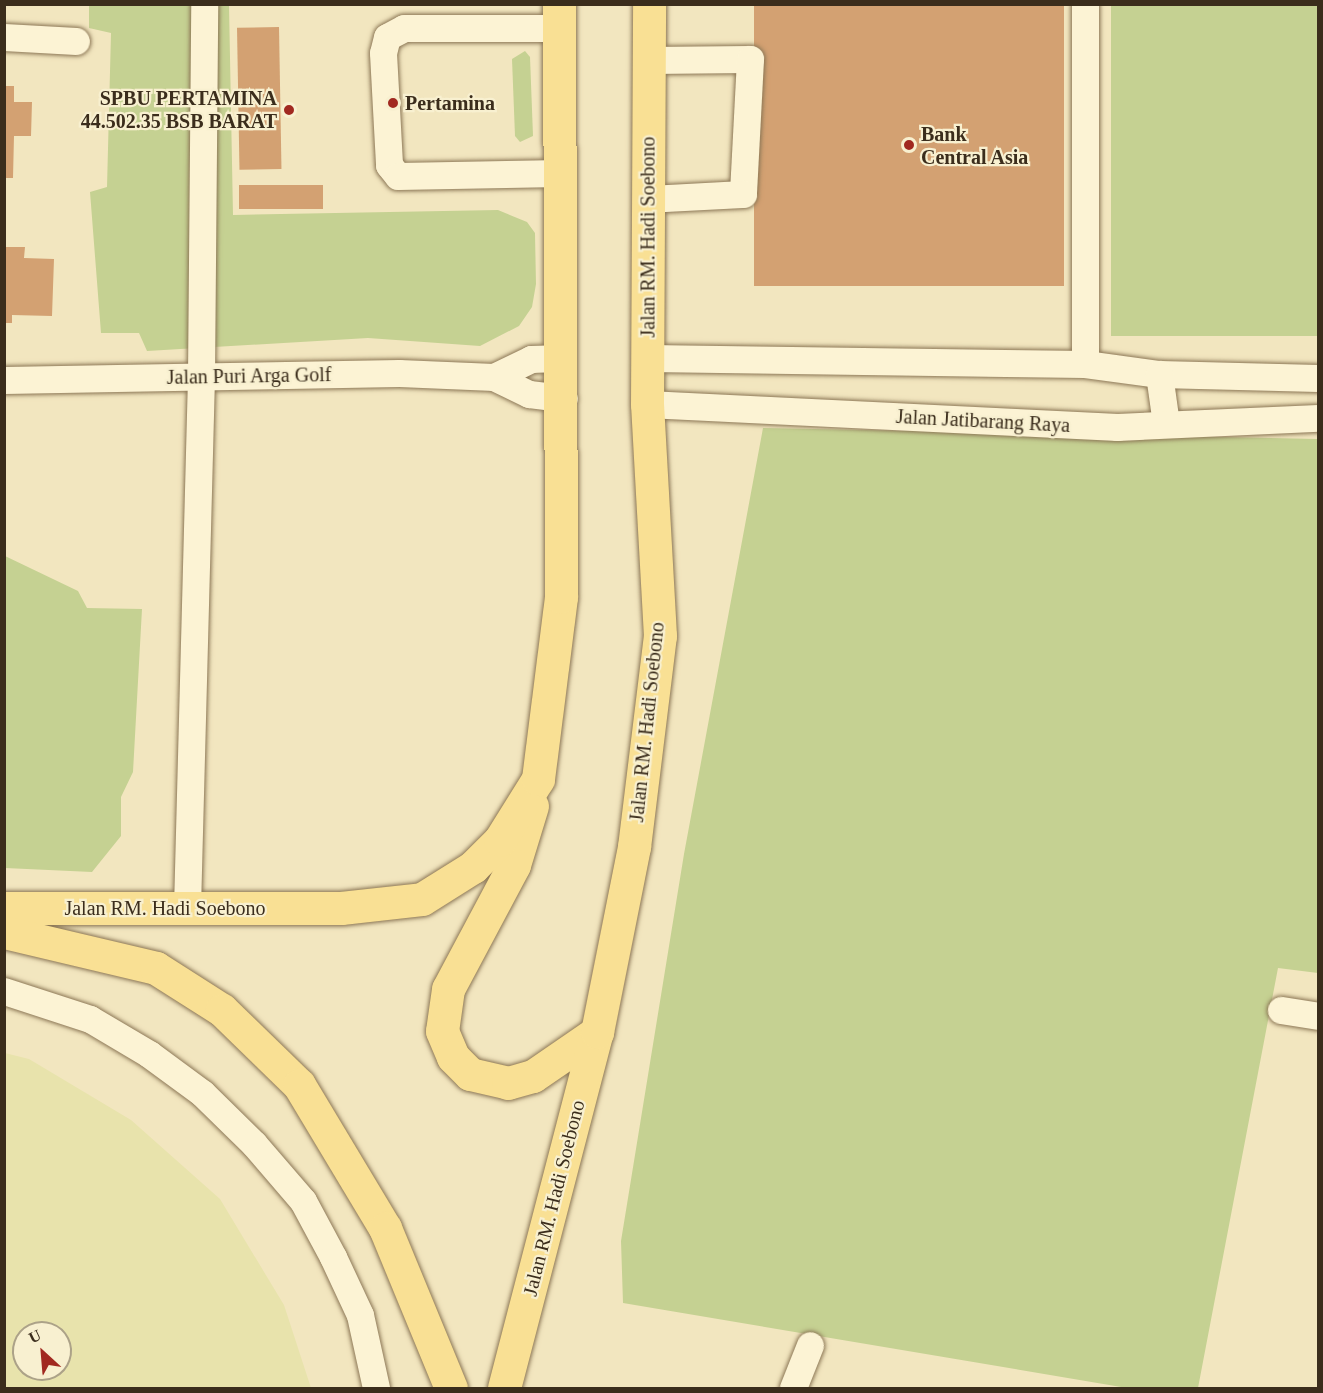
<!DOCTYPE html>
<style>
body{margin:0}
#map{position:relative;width:1323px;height:1393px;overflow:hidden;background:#f2e6bf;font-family:"Times New Roman",serif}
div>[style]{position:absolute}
.farmland>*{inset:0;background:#e8e3ac}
.green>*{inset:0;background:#c5d192;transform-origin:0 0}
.building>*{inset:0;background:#d3a172;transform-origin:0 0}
.roads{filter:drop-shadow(0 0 2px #8c7756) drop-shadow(0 0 2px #8c7756)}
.minor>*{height:27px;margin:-13.5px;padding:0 13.5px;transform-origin:13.5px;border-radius:13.5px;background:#fcf3d4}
.major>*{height:33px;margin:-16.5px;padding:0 16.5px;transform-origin:16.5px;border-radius:16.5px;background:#f9e094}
.dots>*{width:16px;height:16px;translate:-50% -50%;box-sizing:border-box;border:3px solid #f8f0d0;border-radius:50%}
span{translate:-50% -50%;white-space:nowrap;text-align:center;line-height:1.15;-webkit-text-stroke:4.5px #f8f0d0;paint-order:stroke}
.poi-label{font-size:20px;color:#3b2d1c;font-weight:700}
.right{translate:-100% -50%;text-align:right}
.left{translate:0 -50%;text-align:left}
.street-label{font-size:20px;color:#3b2d1c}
.frame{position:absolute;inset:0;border:6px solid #3b2d1c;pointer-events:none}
.north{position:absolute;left:12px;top:1321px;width:60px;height:60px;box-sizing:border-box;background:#f8f0d0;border:2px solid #aca288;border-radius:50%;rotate:334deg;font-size:16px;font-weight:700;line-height:24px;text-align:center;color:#3b2d1c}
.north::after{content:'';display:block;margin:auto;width:21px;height:27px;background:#a12920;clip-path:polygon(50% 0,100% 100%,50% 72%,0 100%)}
</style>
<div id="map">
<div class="farmland">
<div style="clip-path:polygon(evenodd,5px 1053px,29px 1059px,131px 1120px,220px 1199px,284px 1305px,311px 1388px,5px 1388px,5px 1053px,24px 1333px,60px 1333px,60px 1369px,24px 1369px,24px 1333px)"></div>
</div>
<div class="green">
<div style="clip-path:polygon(89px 5px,229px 5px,233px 215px,498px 210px,527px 222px,535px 233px,536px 284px,532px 307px,519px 326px,480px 346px,368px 338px,147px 351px,139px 333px,101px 333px,90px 192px,107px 187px,111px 33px,89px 28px)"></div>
<div style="left:1111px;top:5px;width:207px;height:331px"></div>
<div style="clip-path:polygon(525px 51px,530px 57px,533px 136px,520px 142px,515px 136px,512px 59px)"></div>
<div style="clip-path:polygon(763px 428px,1318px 439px,1318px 973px,1278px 968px,1198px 1388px,1127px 1388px,623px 1303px,621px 1241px,684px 854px)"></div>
<div style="clip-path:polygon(5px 556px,78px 591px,87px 608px,142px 609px,133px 772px,121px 797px,121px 836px,92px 872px,5px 868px)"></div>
</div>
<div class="building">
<div style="left:754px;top:4px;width:310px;height:282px"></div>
<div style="left:279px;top:27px;width:142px;height:42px;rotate:89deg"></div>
<div style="clip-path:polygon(4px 86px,14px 86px,14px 102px,32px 102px,31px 136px,14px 136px,13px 178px,4px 178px)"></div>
<div style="left:239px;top:185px;width:84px;height:24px"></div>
<div style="clip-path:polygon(4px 247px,25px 247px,24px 258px,54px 259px,52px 316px,12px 315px,12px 323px,4px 323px)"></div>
</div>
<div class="roads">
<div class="minor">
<div style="left:1085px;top:6px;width:358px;rotate:90deg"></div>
<div style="left:559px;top:28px;width:155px;rotate:180deg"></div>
<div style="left:404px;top:28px;width:19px;rotate:152deg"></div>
<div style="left:387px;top:37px;width:16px;rotate:104deg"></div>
<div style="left:383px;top:53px;width:112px;rotate:86.9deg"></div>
<div style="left:389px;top:165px;width:14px;rotate:51deg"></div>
<div style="left:398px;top:176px;width:162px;rotate:-1.1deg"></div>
<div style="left:4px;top:37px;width:72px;rotate:3.2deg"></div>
<div style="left:649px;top:60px;width:101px;rotate:-0.6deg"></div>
<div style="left:750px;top:59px;width:135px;rotate:93deg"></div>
<div style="left:743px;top:194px;width:94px;rotate:177deg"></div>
<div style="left:648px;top:358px;width:437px;rotate:0.8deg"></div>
<div style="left:1085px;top:364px;width:75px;rotate:7.7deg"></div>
<div style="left:1159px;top:374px;width:159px;rotate:1.4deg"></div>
<div style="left:1159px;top:374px;width:50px;rotate:82deg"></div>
<div style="left:494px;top:377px;width:41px;rotate:-25.9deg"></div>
<div style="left:531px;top:359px;width:32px;rotate:-2deg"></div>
<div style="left:4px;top:380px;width:395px;rotate:-1deg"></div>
<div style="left:399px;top:373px;width:95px;rotate:2.4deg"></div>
<div style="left:494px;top:377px;width:39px;rotate:26deg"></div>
<div style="left:529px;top:394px;width:35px;rotate:7deg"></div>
<div style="left:647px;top:404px;width:471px;rotate:2.8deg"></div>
<div style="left:1117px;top:427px;width:201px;rotate:-2.6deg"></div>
<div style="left:187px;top:908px;width:531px;rotate:-88.49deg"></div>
<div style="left:201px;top:377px;width:373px;rotate:-89.5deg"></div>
<div style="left:4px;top:991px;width:90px;rotate:18deg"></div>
<div style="left:90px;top:1019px;width:69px;rotate:30.7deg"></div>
<div style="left:149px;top:1054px;width:66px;rotate:36.3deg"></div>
<div style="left:202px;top:1093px;width:73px;rotate:44.4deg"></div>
<div style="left:254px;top:1144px;width:75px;rotate:49.3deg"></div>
<div style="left:303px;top:1201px;width:64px;rotate:61.8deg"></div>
<div style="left:333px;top:1257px;width:64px;rotate:65deg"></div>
<div style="left:360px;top:1315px;width:75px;rotate:77.6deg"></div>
<div style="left:1281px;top:1010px;width:37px;rotate:9deg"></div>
<div style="left:793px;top:1388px;width:46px;rotate:-68.4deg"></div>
</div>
<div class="major">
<div style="left:532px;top:806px;width:62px;rotate:107deg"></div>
<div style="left:514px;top:865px;width:140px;rotate:118deg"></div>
<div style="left:448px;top:989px;width:42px;rotate:98.1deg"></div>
<div style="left:442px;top:1031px;width:28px;rotate:67deg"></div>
<div style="left:453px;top:1057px;width:24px;rotate:45deg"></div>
<div style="left:470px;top:1074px;width:39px;rotate:13deg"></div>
<div style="left:508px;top:1083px;width:26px;rotate:-16deg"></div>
<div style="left:533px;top:1076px;width:78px;rotate:-34.5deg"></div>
<div style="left:4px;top:908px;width:337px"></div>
<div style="left:341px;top:908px;width:81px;rotate:-6.3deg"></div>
<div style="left:422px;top:899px;width:60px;rotate:-32.1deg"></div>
<div style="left:473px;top:867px;width:38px;rotate:-45deg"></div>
<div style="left:500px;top:840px;width:72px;rotate:-58.1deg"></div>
<div style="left:538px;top:779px;width:183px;rotate:-82.8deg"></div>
<div style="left:561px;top:597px;width:593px;rotate:-90.19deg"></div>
<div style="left:4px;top:932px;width:156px;rotate:13.3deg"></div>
<div style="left:156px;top:968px;width:78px;rotate:32.5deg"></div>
<div style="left:222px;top:1010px;width:107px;rotate:44.2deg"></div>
<div style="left:299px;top:1085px;width:167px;rotate:59deg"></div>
<div style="left:385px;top:1228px;width:173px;rotate:67.6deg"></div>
<div style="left:504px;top:1388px;width:368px;rotate:-75.4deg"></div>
<div style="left:597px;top:1032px;width:189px;rotate:-78.7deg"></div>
<div style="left:634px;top:847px;width:213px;rotate:-83deg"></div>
<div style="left:660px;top:636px;width:232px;rotate:-93.2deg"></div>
<div style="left:647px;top:404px;width:400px;rotate:-89.7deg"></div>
</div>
</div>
<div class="dots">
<div style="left:393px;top:103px;background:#a12920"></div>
<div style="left:289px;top:110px;background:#a12920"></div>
<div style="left:909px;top:145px;background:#a12920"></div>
</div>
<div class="poi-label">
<span class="right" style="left:277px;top:110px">SPBU PERTAMINA<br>44.502.35 BSB BARAT</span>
<span class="left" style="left:405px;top:103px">Pertamina</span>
<span class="left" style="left:921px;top:146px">Bank<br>Central Asia</span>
</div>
<div class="street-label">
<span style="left:648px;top:237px;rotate:-90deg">Jalan RM. Hadi Soebono</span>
<span style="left:249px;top:376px;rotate:-1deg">Jalan Puri Arga Golf</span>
<span style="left:983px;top:421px;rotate:3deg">Jalan Jatibarang Raya</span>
<span style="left:647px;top:722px;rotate:-84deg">Jalan RM. Hadi Soebono</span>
<span style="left:165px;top:908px">Jalan RM. Hadi Soebono</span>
<span style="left:554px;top:1198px;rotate:-76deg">Jalan RM. Hadi Soebono</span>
</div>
<div class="frame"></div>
<div class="north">U</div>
</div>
